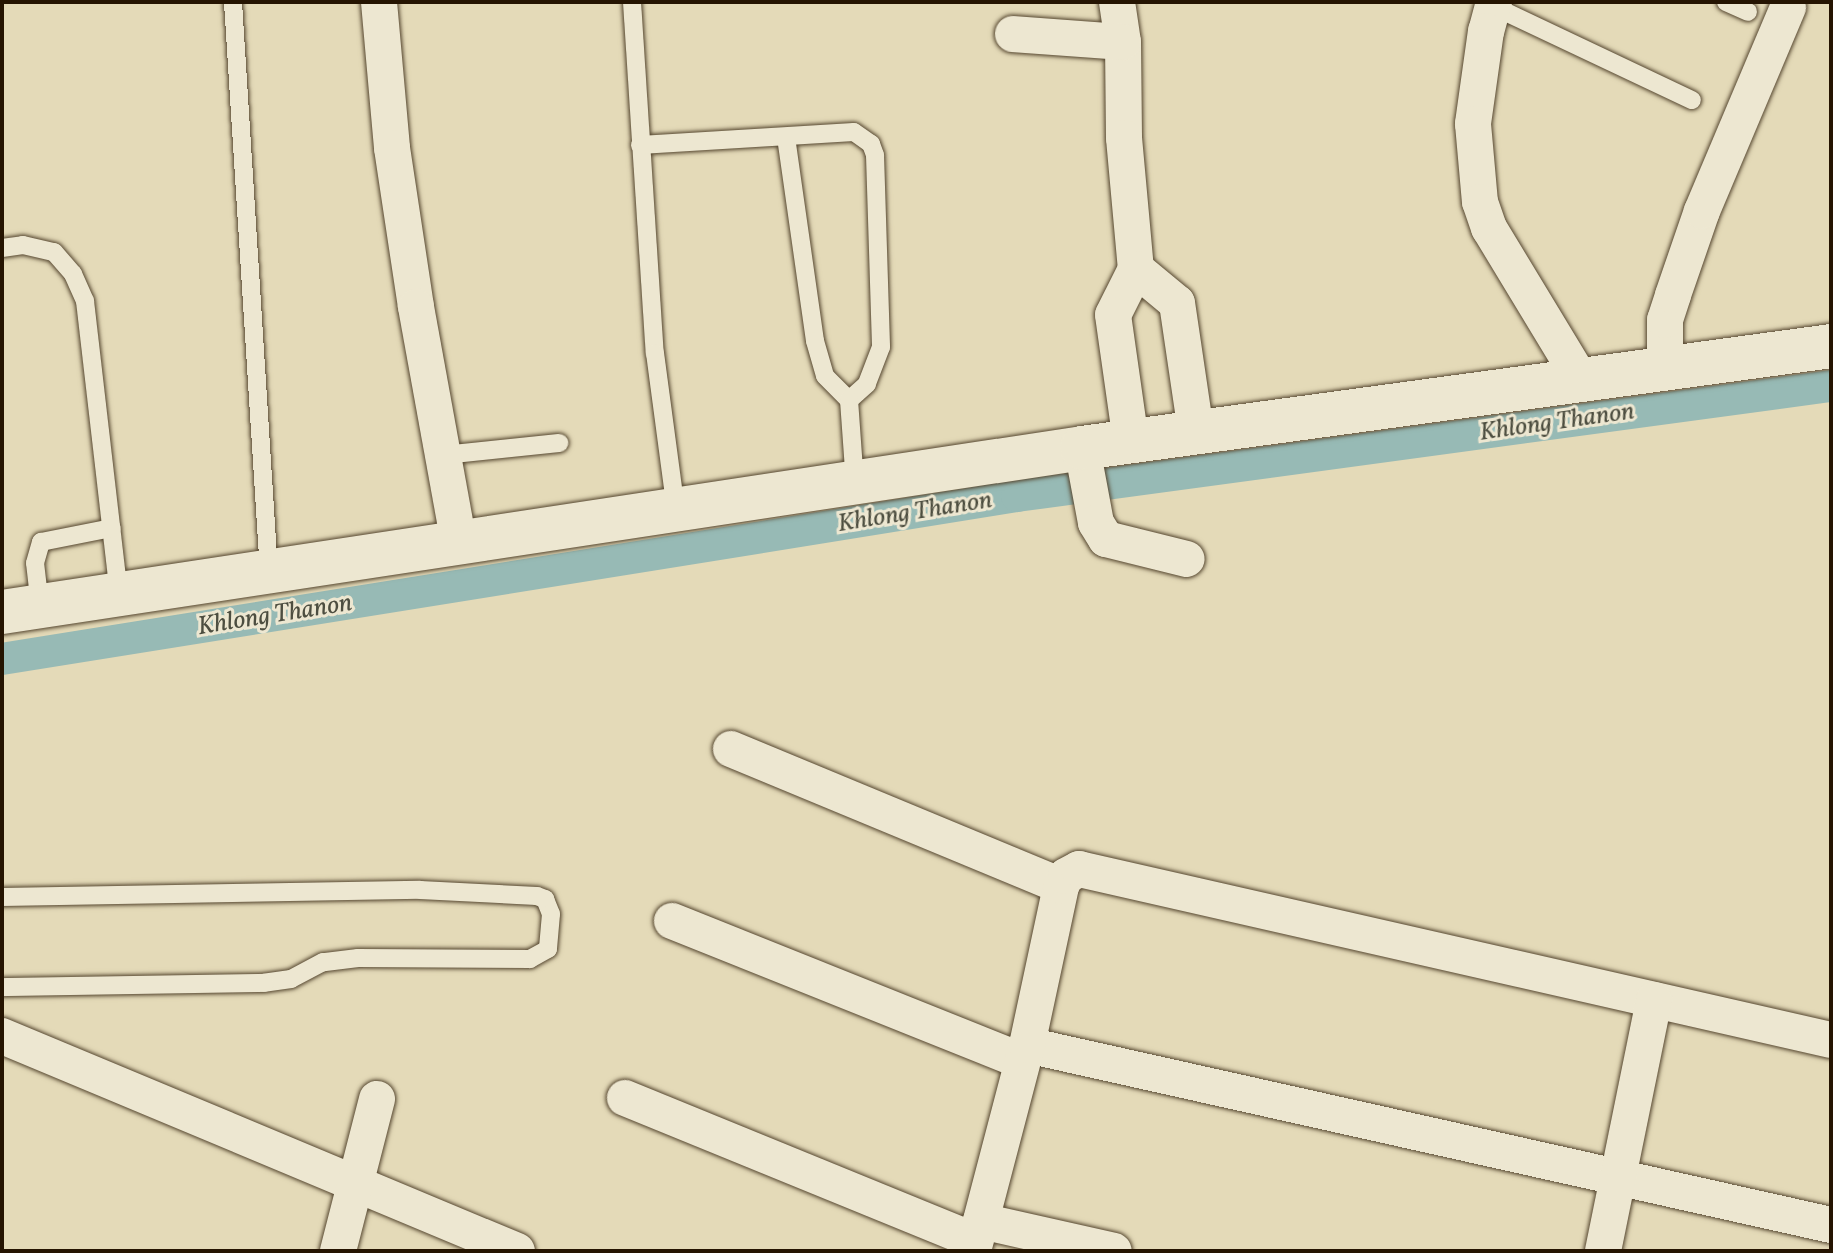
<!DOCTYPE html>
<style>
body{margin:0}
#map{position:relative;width:1833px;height:1253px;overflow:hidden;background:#e4dab8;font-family:Vollkorn,serif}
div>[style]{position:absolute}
.canal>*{height:32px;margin:-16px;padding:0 16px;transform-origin:16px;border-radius:16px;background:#97bab5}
.roads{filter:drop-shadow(0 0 2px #55462f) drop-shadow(0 0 2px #55462f)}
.service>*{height:18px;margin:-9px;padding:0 9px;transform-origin:9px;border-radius:9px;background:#ede7d1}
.minor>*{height:36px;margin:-18px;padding:0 18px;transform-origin:18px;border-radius:18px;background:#ede7d1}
.tertiary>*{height:44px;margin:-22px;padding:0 22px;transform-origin:22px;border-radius:22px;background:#ede7d1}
span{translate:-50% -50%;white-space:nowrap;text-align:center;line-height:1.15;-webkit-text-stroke:6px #ede7d1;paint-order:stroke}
.water-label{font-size:26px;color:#4d4e40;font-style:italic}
.frame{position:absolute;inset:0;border:4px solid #251401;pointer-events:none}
</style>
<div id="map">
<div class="canal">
<div style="left:2px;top:659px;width:1028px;rotate:-9.12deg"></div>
<div style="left:1017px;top:496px;width:821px;rotate:-7.7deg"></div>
</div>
<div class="roads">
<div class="service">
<div style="left:233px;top:2px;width:571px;rotate:86.39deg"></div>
<div style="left:632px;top:2px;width:352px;rotate:86.3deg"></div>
<div style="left:655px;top:353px;width:158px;rotate:82.4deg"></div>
<div style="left:1726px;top:2px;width:24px;rotate:24deg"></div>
<div style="left:1493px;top:6px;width:220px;rotate:25.3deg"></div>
<div style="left:786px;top:137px;width:206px;rotate:81.9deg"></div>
<div style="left:815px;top:341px;width:36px;rotate:74deg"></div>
<div style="left:825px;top:376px;width:34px;rotate:45deg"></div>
<div style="left:640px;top:145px;width:214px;rotate:-3.5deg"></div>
<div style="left:854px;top:132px;width:21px;rotate:35deg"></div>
<div style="left:871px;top:144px;width:12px;rotate:70deg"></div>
<div style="left:875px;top:155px;width:192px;rotate:88.2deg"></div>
<div style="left:881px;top:347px;width:40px;rotate:111deg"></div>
<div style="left:867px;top:384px;width:24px;rotate:138deg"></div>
<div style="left:849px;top:400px;width:83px;rotate:85.9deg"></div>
<div style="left:2px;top:248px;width:21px;rotate:-8deg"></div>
<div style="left:23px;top:245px;width:32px;rotate:13deg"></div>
<div style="left:54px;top:252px;width:29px;rotate:49deg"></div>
<div style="left:73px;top:274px;width:30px;rotate:66deg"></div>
<div style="left:85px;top:301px;width:295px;rotate:83.4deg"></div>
<div style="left:443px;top:455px;width:117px;rotate:-5.9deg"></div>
<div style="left:40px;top:606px;width:43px;rotate:-96.6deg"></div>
<div style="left:35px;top:563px;width:22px;rotate:-74deg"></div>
<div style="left:41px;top:542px;width:72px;rotate:-11.2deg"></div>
<div style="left:2px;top:897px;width:418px;rotate:-1deg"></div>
<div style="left:420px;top:890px;width:117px;rotate:2.9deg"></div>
<div style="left:537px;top:896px;width:9px;rotate:21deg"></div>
<div style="left:545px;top:899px;width:16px;rotate:68deg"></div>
<div style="left:551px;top:914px;width:35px;rotate:95deg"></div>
<div style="left:548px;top:949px;width:21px;rotate:151deg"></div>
<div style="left:530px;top:959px;width:172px;rotate:-179.7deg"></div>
<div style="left:358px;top:958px;width:35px;rotate:173deg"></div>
<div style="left:323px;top:962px;width:36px;rotate:152deg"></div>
<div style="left:291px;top:979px;width:27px;rotate:172deg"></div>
<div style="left:264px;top:983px;width:262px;rotate:179.1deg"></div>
</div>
<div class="minor">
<div style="left:379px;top:2px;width:147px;rotate:84.9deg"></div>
<div style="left:392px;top:148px;width:161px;rotate:81.4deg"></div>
<div style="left:416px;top:307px;width:240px;rotate:79.7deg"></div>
<div style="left:1117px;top:2px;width:40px;rotate:81.5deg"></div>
<div style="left:1123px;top:42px;width:96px;rotate:89.4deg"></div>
<div style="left:1124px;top:138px;width:132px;rotate:84.8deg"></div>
<div style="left:1136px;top:269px;width:51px;rotate:116.6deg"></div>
<div style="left:1113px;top:315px;width:128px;rotate:81.9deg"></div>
<div style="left:1494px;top:2px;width:30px;rotate:105deg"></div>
<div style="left:1486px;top:31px;width:94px;rotate:98deg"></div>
<div style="left:1473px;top:124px;width:78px;rotate:84.9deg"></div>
<div style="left:1480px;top:202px;width:28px;rotate:71deg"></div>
<div style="left:1489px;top:228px;width:178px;rotate:58.8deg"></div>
<div style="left:1013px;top:34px;width:110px;rotate:4.2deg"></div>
<div style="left:1136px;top:269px;width:53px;rotate:39.7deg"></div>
<div style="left:1177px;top:303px;width:130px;rotate:81.6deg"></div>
<div style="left:1665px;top:368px;width:48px;rotate:-90deg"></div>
<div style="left:1665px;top:320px;width:26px;rotate:-72deg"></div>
<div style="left:1673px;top:295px;width:89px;rotate:-71deg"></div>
<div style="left:1702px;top:211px;width:221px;rotate:-67.1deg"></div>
<div style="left:1082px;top:448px;width:76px;rotate:79.4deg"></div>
<div style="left:1096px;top:523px;width:19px;rotate:58deg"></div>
<div style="left:1106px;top:539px;width:83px;rotate:13.9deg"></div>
<div style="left:731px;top:749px;width:357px;rotate:22.5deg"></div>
<div style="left:672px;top:921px;width:377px;rotate:21.8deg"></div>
<div style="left:2px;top:1036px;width:558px;rotate:22.66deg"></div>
<div style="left:1027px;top:1045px;width:824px;rotate:12.62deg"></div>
<div style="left:625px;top:1098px;width:378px;rotate:22.2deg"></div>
<div style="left:981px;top:1221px;width:136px;rotate:12.7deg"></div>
<div style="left:338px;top:1251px;width:157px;rotate:-75.6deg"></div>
<div style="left:973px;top:1251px;width:213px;rotate:-75.3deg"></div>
<div style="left:1027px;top:1045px;width:163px;rotate:-77.9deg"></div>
<div style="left:1061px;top:886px;width:11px;rotate:-63deg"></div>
<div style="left:1066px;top:876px;width:15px;rotate:-28deg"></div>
<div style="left:1079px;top:869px;width:771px;rotate:12.81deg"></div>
<div style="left:1603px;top:1251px;width:256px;rotate:-78.5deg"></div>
</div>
<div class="tertiary">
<div style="left:2px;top:612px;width:1092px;rotate:-8.63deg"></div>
<div style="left:1082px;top:448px;width:756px;rotate:-7.75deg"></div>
</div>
</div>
<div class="water-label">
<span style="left:1557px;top:423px;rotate:-8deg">Khlong Thanon</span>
<span style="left:915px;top:513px;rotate:-9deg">Khlong Thanon</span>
<span style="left:275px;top:616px;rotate:-9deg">Khlong Thanon</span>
</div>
<div class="frame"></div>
</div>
